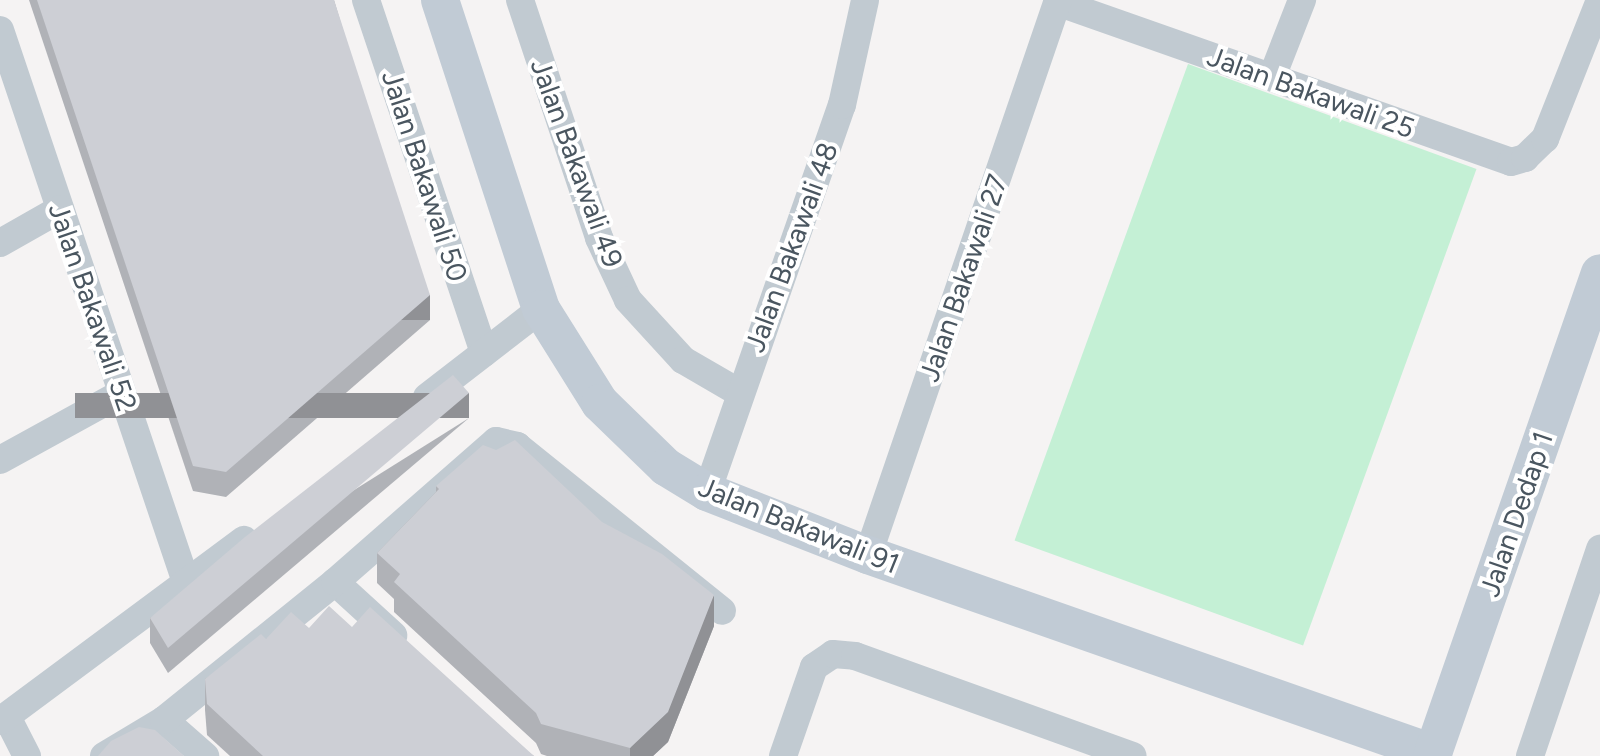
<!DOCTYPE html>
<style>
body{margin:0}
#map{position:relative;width:1600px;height:756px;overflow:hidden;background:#f5f3f3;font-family:Figtree,sans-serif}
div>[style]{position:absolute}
.green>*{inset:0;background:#c4f0d5;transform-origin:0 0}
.minor>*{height:28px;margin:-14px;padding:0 14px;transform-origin:14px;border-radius:14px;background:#c1cad1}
.secondary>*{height:38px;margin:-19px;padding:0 19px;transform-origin:19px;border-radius:19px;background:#c1cbd5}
.wall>*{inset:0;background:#b0b2b7}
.shaded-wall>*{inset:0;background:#909195;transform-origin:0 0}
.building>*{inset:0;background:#cdcfd5}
span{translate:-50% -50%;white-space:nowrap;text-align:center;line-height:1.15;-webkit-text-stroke:8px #fff;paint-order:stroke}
.street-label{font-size:28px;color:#4a5660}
</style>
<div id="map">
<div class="green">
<div style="left:1188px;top:64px;width:307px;height:507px;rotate:20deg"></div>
</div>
<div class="minor">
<div style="left:366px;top:0;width:372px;rotate:71.5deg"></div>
<div style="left:520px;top:0;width:251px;rotate:71.6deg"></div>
<div style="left:599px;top:238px;width:68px;rotate:64.9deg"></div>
<div style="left:628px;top:300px;width:81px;rotate:47.5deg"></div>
<div style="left:683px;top:360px;width:66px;rotate:30.1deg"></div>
<div style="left:1057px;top:2px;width:481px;rotate:19.4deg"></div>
<div style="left:1511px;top:162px;width:15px;rotate:-16deg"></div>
<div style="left:1525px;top:158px;width:28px;rotate:-44deg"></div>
<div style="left:1545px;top:139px;width:149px;rotate:-68.4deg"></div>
<div style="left:0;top:30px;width:586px;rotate:71.38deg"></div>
<div style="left:1272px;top:77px;width:83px;rotate:-68.7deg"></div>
<div style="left:0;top:243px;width:69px;rotate:-29.5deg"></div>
<div style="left:427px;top:397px;width:144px;rotate:-37.7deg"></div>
<div style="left:0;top:460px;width:139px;rotate:-28.8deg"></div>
<div style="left:707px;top:492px;width:410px;rotate:-70.8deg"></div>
<div style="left:842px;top:105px;width:107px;rotate:-77.6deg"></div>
<div style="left:868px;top:555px;width:587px;rotate:-71.1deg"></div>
<div style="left:335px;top:582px;width:79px;rotate:42.4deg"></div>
<div style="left:7px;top:717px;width:44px;rotate:62.9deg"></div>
<div style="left:164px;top:720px;width:55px;rotate:41.3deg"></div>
<div style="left:0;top:721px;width:304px;rotate:-36.6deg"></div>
<div style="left:104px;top:756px;width:70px;rotate:-31deg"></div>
<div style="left:164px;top:720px;width:220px;rotate:-38.9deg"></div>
<div style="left:335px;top:582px;width:214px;rotate:-41.2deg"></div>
<div style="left:496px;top:441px;width:22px;rotate:13deg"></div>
<div style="left:517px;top:446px;width:263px;rotate:38.8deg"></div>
<div style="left:783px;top:756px;width:94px;rotate:-70.8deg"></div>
<div style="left:814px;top:667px;width:23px;rotate:-34deg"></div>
<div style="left:833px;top:654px;width:22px;rotate:5deg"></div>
<div style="left:855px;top:656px;width:295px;rotate:19.8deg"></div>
<div style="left:1530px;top:756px;width:219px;rotate:-71.3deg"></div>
</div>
<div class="secondary">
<div style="left:440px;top:0;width:325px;rotate:71.9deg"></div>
<div style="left:541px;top:309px;width:111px;rotate:57.9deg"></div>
<div style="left:600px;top:403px;width:92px;rotate:44.1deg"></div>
<div style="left:666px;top:467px;width:48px;rotate:31.4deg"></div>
<div style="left:707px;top:492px;width:173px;rotate:21.4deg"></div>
<div style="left:868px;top:555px;width:599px;rotate:19.31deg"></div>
<div style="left:1432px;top:756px;width:511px;rotate:-70.82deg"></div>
</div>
<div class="wall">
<div style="clip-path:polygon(29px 0,334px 0,430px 320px,226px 497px,193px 491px)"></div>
<div style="clip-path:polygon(469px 418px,168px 673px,150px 643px,150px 618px)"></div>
<div style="clip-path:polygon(436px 486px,714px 626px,668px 742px,653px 756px,547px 756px,541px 754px,536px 743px,394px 612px,394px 599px,377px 583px,377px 553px,436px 492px)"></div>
<div style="clip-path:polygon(352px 627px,534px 756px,230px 756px,207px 735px,205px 710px,205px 679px,266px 639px,309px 628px)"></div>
</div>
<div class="shaded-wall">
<div style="left:430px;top:295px;width:25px;height:270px;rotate:90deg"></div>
<div style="left:469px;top:393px;width:25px;height:394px;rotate:90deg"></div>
<div style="clip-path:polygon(714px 595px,714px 626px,668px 742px,653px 756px,630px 756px,630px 748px)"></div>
</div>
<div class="building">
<div style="clip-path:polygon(37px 0,334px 0,430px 295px,226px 472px,193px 466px)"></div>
<div style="clip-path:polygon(453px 375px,469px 393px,168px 648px,150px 618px,245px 537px)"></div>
<div style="clip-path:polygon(515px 440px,602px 522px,662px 554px,714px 595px,668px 712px,630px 748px,541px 724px,536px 713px,394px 582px,400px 574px,377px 553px,439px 489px,436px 486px,483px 445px,496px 450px)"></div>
<div style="clip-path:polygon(329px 606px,352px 627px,370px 607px,534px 756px,263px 756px,207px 704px,205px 679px,261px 634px,266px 639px,291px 612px,309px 628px)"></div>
<div style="clip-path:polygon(139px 727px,155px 730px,184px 756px,98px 756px,111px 741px)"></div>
</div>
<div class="street-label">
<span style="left:1311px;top:92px;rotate:20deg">Jalan Bakawali 25</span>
<span style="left:577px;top:163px;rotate:70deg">Jalan Bakawali 49</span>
<span style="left:425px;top:176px;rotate:72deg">Jalan Bakawali 50</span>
<span style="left:791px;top:247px;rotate:-70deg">Jalan Bakawali 48</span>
<span style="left:963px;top:278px;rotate:-71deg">Jalan Bakawali 27</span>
<span style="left:93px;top:307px;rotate:71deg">Jalan Bakawali 52</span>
<span style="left:1516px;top:514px;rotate:-71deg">Jalan Dedap 1</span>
<span style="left:799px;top:525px;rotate:22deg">Jalan Bakawali 91</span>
</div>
</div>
